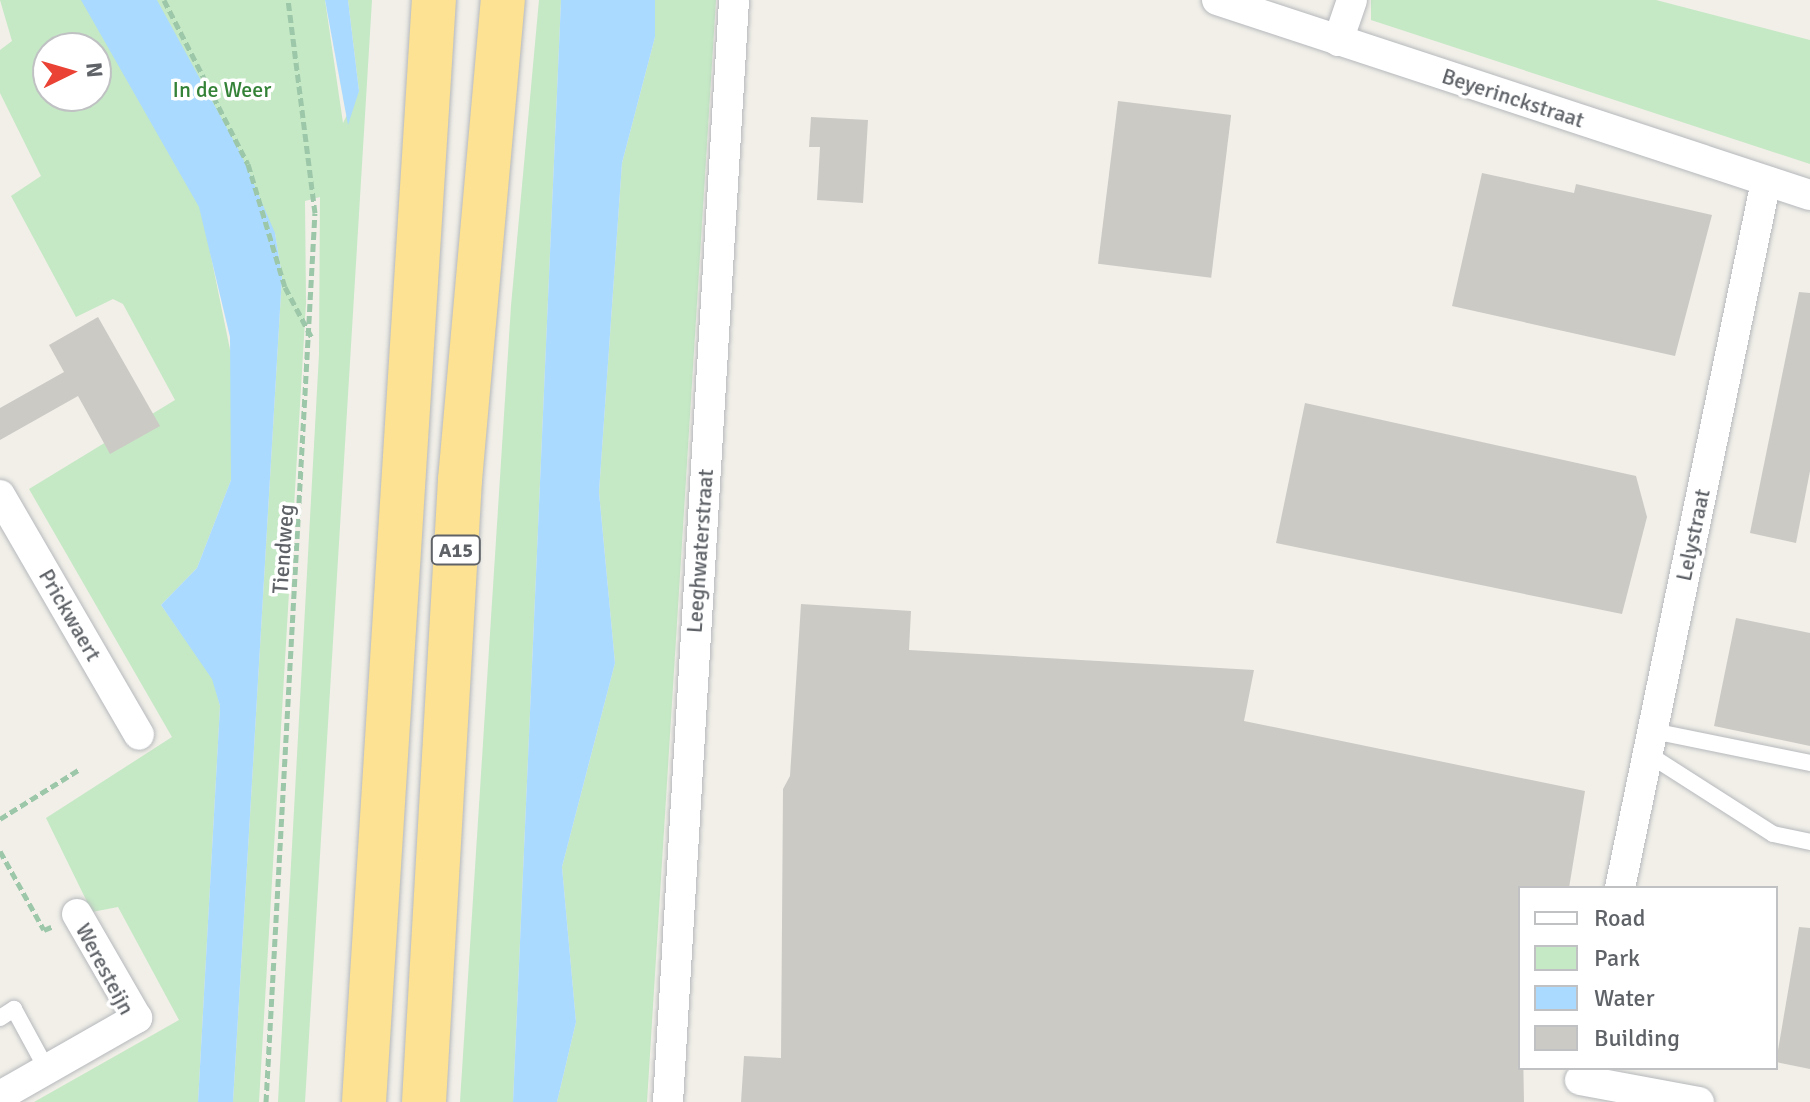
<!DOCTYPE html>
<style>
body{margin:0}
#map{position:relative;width:1810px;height:1102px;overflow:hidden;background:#f1efe8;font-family:Signika,sans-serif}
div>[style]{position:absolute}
.green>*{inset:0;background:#c5e8c5}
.water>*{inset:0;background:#aadaff}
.building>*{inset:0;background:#cccac5;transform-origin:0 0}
.path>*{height:5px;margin-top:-2.5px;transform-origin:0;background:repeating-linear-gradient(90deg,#9cc7a9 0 8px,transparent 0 12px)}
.roads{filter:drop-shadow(0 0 2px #b5b8bc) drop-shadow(0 0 2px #b5b8bc)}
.lane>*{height:16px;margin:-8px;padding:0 8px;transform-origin:8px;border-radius:8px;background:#fff}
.street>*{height:30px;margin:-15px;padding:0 15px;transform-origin:15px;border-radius:15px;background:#fff}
.highway>*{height:44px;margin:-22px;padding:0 22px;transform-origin:22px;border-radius:22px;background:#fde293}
span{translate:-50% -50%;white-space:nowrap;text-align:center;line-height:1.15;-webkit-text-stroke:7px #fff;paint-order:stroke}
.shield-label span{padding:2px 6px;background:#fff;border:2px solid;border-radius:6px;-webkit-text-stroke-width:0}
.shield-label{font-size:20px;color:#5f6368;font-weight:700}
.park-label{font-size:22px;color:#348238}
.street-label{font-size:22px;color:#5f6368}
.legend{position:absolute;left:1518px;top:886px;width:260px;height:184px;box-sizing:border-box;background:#fff;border:2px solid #bfc1c3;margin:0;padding:10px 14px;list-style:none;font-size:24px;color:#5f6368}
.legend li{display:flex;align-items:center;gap:16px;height:40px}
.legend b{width:40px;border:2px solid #bfc1c3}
.north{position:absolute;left:32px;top:32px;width:80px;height:80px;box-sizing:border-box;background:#fff;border:2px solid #bfc1c3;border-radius:50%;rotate:85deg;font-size:22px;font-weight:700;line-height:32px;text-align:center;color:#5f6368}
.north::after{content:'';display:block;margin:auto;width:28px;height:36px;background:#ea4335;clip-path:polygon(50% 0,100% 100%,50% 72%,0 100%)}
</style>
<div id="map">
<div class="green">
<div style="clip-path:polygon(evenodd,0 0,325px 0,343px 123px,359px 91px,348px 0,372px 0,305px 1102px,278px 1102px,319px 354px,320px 197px,305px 201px,306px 303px,259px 1102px,233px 1102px,282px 276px,275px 233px,204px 222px,235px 374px,231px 480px,197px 568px,161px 605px,213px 679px,220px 706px,198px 1102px,34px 1102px,179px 1020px,118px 907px,92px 912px,46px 818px,172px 737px,29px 489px,175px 400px,123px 304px,113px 299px,76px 317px,11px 196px,41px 176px,0 93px,0 50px,12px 41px,0 0,48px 48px,96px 48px,96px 96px,48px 96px,48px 48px)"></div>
<div style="clip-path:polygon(539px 0,561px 0,513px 1102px,460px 1102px,511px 306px)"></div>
<div style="clip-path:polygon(655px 0,716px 0,647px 1102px,557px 1102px,576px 1022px,562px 867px,615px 663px,599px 492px,622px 163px,655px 37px)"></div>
<div style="clip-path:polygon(1371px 0,1656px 0,1810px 40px,1810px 164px,1371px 20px)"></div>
</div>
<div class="water">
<div style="clip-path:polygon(81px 0,157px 0,241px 154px,275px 233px,282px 276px,233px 1102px,198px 1102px,220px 706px,212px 679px,161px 605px,197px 568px,231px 480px,230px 337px,199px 207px)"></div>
<div style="clip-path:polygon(325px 0,348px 0,359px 91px,348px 125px)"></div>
<div style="clip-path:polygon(561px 0,655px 0,655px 37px,622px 163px,599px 492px,615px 663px,562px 867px,576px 1022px,557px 1102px,513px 1102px)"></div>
</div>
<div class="building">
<div style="left:1118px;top:101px;width:114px;height:164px;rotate:7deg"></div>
<div style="clip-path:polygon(811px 117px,868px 120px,863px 203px,817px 200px,820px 147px,809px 147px)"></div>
<div style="clip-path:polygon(1482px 173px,1574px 193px,1576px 184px,1712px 215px,1675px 356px,1452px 306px)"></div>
<div style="clip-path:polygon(1799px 292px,1810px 293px,1810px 471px,1796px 543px,1750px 533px)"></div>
<div style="clip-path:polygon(98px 317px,160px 426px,110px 454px,78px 396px,0 440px,0 408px,64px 372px,49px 345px)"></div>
<div style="clip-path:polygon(1305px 403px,1636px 476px,1647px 517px,1622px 614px,1276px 543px)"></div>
<div style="clip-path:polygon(801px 604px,911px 611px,909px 650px,1254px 670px,1244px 721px,1585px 791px,1569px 888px,1520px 888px,1524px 1102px,741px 1102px,744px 1056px,781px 1058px,783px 789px,790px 776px)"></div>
<div style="clip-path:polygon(1736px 618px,1810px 633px,1810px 746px,1714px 726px)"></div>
<div style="clip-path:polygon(1799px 927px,1810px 928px,1810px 1069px,1776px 1062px)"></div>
</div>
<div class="path">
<div style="left:164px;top:0;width:184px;rotate:62.9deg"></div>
<div style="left:248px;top:164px;width:128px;rotate:73.3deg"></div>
<div style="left:285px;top:287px;width:58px;rotate:62.1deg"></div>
<div style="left:0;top:819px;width:94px;rotate:-32deg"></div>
<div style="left:0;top:851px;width:90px;rotate:60.9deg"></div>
<div style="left:44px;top:930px;width:8px;rotate:-23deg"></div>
<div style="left:266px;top:1102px;width:890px;rotate:-86.85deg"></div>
<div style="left:315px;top:213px;width:215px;rotate:-97.2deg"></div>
</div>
<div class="roads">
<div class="lane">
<div style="left:1653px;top:731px;width:160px;rotate:11.5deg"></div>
<div style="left:1648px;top:754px;width:148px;rotate:32.6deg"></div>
<div style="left:1773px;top:834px;width:38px;rotate:12deg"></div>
<div style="left:0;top:1018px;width:17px;rotate:-33deg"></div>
<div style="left:14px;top:1009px;width:67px;rotate:61.5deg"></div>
</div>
<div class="street">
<div style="left:1217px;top:0;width:624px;rotate:18.2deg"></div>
<div style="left:1338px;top:41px;width:43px;rotate:-71.1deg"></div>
<div style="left:0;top:495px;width:277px;rotate:59.9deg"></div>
<div style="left:1620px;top:888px;width:722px;rotate:-78.33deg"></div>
<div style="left:1580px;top:1080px;width:121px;rotate:10.5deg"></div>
<div style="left:0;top:1096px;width:158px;rotate:-29.7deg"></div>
<div style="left:137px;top:1018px;width:120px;rotate:-120deg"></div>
<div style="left:668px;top:1102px;width:1104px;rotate:-86.57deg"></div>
</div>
<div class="highway">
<div style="left:364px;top:1102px;width:1104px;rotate:-86.37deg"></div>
<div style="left:424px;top:1102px;width:623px;rotate:-86.69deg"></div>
<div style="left:460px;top:480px;width:482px;rotate:-84.9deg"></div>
</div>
</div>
<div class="shield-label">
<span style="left:456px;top:550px">A15</span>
</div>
<div class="park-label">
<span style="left:222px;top:90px">In de Weer</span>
</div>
<div class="street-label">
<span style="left:1513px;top:98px;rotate:18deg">Beyerinckstraat</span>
<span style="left:1693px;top:535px;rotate:-78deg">Lelystraat</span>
<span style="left:283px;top:549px;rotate:-86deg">Tiendweg</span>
<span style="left:700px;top:551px;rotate:-86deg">Leeghwaterstraat</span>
<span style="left:70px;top:615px;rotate:60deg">Prickwaert</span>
<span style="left:105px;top:969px;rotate:62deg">Weresteijn</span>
</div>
<ul class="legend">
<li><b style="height:10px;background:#fff"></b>Road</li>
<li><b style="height:22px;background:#c5e8c5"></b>Park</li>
<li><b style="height:22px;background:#aadaff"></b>Water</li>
<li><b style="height:22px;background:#cccac5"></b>Building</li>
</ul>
<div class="north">N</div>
</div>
